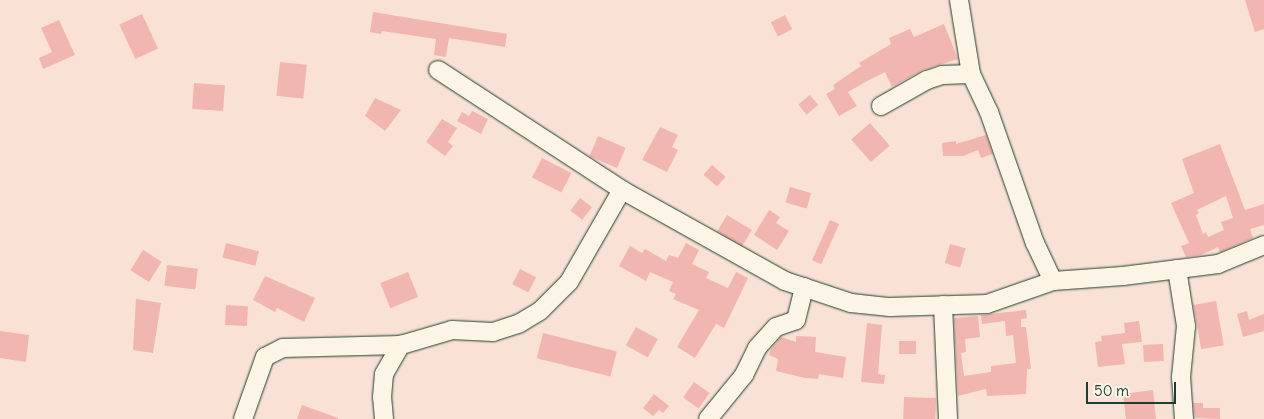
<!DOCTYPE html>
<style>
body{margin:0}
#map{position:relative;width:1264px;height:419px;overflow:hidden;background:#f9e2d5;font-family:Delius,sans-serif}
div>[style]{position:absolute}
.building>*{inset:0;background:#f1b6af;transform-origin:0 0}
.roads{filter:drop-shadow(0 0 1px #1f3d34) drop-shadow(0 0 1px #1f3d34)}
.minor>*{height:18px;margin:-9px;padding:0 9px;transform-origin:9px;border-radius:9px;background:#fcf5e5}
span{translate:-50% -50%;white-space:nowrap;text-align:center;line-height:1.15;-webkit-text-stroke:4.5px #fcf5e5;paint-order:stroke}
.scale{position:absolute;left:1086px;top:382px;width:90px;height:22px;box-sizing:border-box;border:2px solid #1f3d34;border-top:0;padding-left:6px;font-size:15px;line-height:18px;white-space:nowrap;color:#1f3d34;-webkit-text-stroke:4px #fcf5e5;paint-order:stroke}
</style>
<div id="map">
<div class="building">
<div style="clip-path:polygon(1245px 0,1264px 0,1264px 29px,1255px 32px)"></div>
<div style="clip-path:polygon(373px 12px,507px 34px,505px 47px,449px 38px,446px 57px,434px 55px,436px 39px,382px 31px,381px 34px,370px 32px)"></div>
<div style="left:142px;top:14px;width:38px;height:25px;rotate:65deg"></div>
<div style="left:785px;top:15px;width:16px;height:16px;rotate:63deg"></div>
<div style="clip-path:polygon(59px 20px,75px 55px,43px 69px,39px 58px,52px 52px,41px 28px)"></div>
<div style="clip-path:polygon(944px 24px,958px 59px,923px 70px,892px 87px,885px 72px,869px 80px,848px 92px,857px 106px,839px 116px,826px 94px,835px 89px,833px 85px,861px 66px,859px 63px,891px 44px,889px 38px,910px 29px,914px 37px)"></div>
<div style="left:280px;top:62px;width:27px;height:34px;rotate:6deg"></div>
<div style="left:194px;top:83px;width:31px;height:26px;rotate:4deg"></div>
<div style="left:810px;top:95px;width:13px;height:15px;rotate:51deg"></div>
<div style="clip-path:polygon(375px 98px,401px 110px,385px 131px,365px 116px)"></div>
<div style="clip-path:polygon(472px 111px,488px 119px,481px 134px,457px 121px,462px 112px,469px 116px)"></div>
<div style="clip-path:polygon(442px 119px,457px 128px,448px 142px,453px 146px,445px 156px,426px 142px)"></div>
<div style="left:870px;top:123px;width:30px;height:25px;rotate:49deg"></div>
<div style="clip-path:polygon(660px 127px,678px 135px,672px 147px,678px 150px,667px 172px,642px 160px)"></div>
<div style="clip-path:polygon(986px 135px,993px 154px,981px 158px,978px 150px,963px 156px,943px 156px,942px 143px,956px 141px,956px 144px)"></div>
<div style="left:598px;top:136px;width:30px;height:22px;rotate:23deg"></div>
<div style="clip-path:polygon(evenodd,1220px 144px,1245px 210px,1264px 204px,1264px 225px,1250px 229px,1253px 238px,1220px 252px,1218px 247px,1201px 255px,1186px 257px,1181px 246px,1189px 243px,1171px 203px,1194px 193px,1182px 159px,1220px 144px,1226px 196px,1233px 218px,1221px 222px,1224px 230px,1208px 237px,1206px 232px,1203px 234px,1196px 215px,1199px 213px,1197px 210px,1226px 196px)"></div>
<div style="left:542px;top:158px;width:33px;height:22px;rotate:27deg"></div>
<div style="left:712px;top:165px;width:18px;height:13px;rotate:41deg"></div>
<div style="left:790px;top:187px;width:22px;height:16px;rotate:16deg"></div>
<div style="left:580px;top:198px;width:15px;height:16px;rotate:37deg"></div>
<div style="clip-path:polygon(769px 210px,780px 217px,776px 223px,789px 231px,777px 250px,754px 235px)"></div>
<div style="left:727px;top:215px;width:29px;height:19px;rotate:31deg"></div>
<div style="left:830px;top:220px;width:10px;height:44px;rotate:24deg"></div>
<div style="left:226px;top:243px;width:34px;height:15px;rotate:14deg"></div>
<div style="clip-path:polygon(686px 243px,699px 250px,692px 264px,709px 272px,706px 278px,728px 288px,736px 272px,748px 278px,724px 328px,716px 324px,695px 358px,677px 347px,699px 310px,673px 299px,676px 294px,669px 291px,673px 282px,650px 272px,646px 281px,619px 266px,630px 246px,642px 253px,645px 249px,666px 261px,669px 255px,678px 258px)"></div>
<div style="left:950px;top:244px;width:16px;height:20px;rotate:15deg"></div>
<div style="left:143px;top:250px;width:22px;height:24px;rotate:32deg"></div>
<div style="left:167px;top:265px;width:31px;height:21px;rotate:7deg"></div>
<div style="left:520px;top:269px;width:18px;height:17px;rotate:27deg"></div>
<div style="left:408px;top:272px;width:27px;height:30px;rotate:68deg"></div>
<div style="clip-path:polygon(265px 276px,315px 298px,304px 322px,277px 308px,275px 312px,253px 300px)"></div>
<div style="clip-path:polygon(136px 299px,161px 303px,153px 353px,133px 350px)"></div>
<div style="left:1216px;top:301px;width:45px;height:23px;rotate:80deg"></div>
<div style="left:226px;top:305px;width:22px;height:20px;rotate:3deg"></div>
<div style="clip-path:polygon(1026px 310px,1027px 318px,1021px 319px,1021px 327px,1026px 327px,1031px 369px,1027px 369px,1026px 394px,987px 396px,986px 389px,958px 396px,954px 318px,978px 316px,980px 337px,965px 339px,966px 352px,961px 353px,964px 376px,991px 372px,991px 366px,1016px 363px,1013px 335px,1006px 336px,1005px 321px,982px 324px,981px 315px)"></div>
<div style="clip-path:polygon(1247px 311px,1249px 320px,1264px 314px,1264px 331px,1243px 337px,1237px 314px)"></div>
<div style="clip-path:polygon(1139px 321px,1142px 342px,1122px 344px,1125px 364px,1098px 367px,1095px 342px,1102px 341px,1101px 336px,1125px 333px,1124px 323px)"></div>
<div style="clip-path:polygon(867px 323px,882px 325px,878px 374px,885px 375px,884px 384px,861px 382px)"></div>
<div style="left:636px;top:327px;width:25px;height:21px;rotate:29deg"></div>
<div style="clip-path:polygon(0 331px,29px 335px,26px 362px,0 358px)"></div>
<div style="left:543px;top:333px;width:76px;height:26px;rotate:14deg"></div>
<div style="clip-path:polygon(796px 336px,816px 337px,815px 352px,846px 357px,843px 378px,819px 374px,818px 379px,805px 378px,776px 371px,778px 359px,769px 355px,771px 349px,781px 337px,796px 342px)"></div>
<div style="left:899px;top:341px;width:17px;height:13px"></div>
<div style="left:1163px;top:344px;width:17px;height:20px;rotate:87deg"></div>
<div style="left:694px;top:382px;width:19px;height:19px;rotate:35deg"></div>
<div style="clip-path:polygon(1153px 390px,1156px 419px,1126px 419px,1123px 394px)"></div>
<div style="clip-path:polygon(654px 394px,669px 406px,663px 413px,659px 410px,653px 416px,643px 408px)"></div>
<div style="left:904px;top:397px;width:32px;height:22px;rotate:2deg"></div>
<div style="clip-path:polygon(1193px 403px,1203px 403px,1203px 408px,1220px 408px,1220px 419px,1195px 418px)"></div>
<div style="clip-path:polygon(302px 405px,338px 418px,338px 419px,297px 419px)"></div>
</div>
<div class="roads">
<div class="minor">
<div style="left:959px;top:0;width:75px;rotate:80.8deg"></div>
<div style="left:971px;top:74px;width:42px;rotate:64.7deg"></div>
<div style="left:989px;top:112px;width:139px;rotate:70.7deg"></div>
<div style="left:1035px;top:243px;width:42px;rotate:64.7deg"></div>
<div style="left:438px;top:70px;width:220px;rotate:33.1deg"></div>
<div style="left:881px;top:106px;width:53px;rotate:-29.5deg"></div>
<div style="left:927px;top:80px;width:16px;rotate:-18deg"></div>
<div style="left:942px;top:75px;width:29px;rotate:-2deg"></div>
<div style="left:1177px;top:269px;width:58px;rotate:81deg"></div>
<div style="left:1186px;top:326px;width:51px;rotate:95.6deg"></div>
<div style="left:1181px;top:377px;width:42px;rotate:85.9deg"></div>
<div style="left:943px;top:305px;width:114px;rotate:87.5deg"></div>
<div style="left:243px;top:419px;width:66px;rotate:-70.5deg"></div>
<div style="left:265px;top:357px;width:20px;rotate:-27deg"></div>
<div style="left:283px;top:348px;width:118px;rotate:-1.5deg"></div>
<div style="left:401px;top:345px;width:53px;rotate:-16.4deg"></div>
<div style="left:452px;top:330px;width:41px;rotate:2.8deg"></div>
<div style="left:493px;top:332px;width:28px;rotate:-18deg"></div>
<div style="left:520px;top:323px;width:23px;rotate:-31deg"></div>
<div style="left:540px;top:311px;width:41px;rotate:-45deg"></div>
<div style="left:569px;top:282px;width:106px;rotate:-60.1deg"></div>
<div style="left:622px;top:190px;width:187px;rotate:29.2deg"></div>
<div style="left:785px;top:281px;width:70px;rotate:18.4deg"></div>
<div style="left:851px;top:303px;width:39px;rotate:6deg"></div>
<div style="left:890px;top:307px;width:97px;rotate:-1.8deg"></div>
<div style="left:987px;top:304px;width:70px;rotate:-19.2deg"></div>
<div style="left:1053px;top:281px;width:70px;rotate:-4.1deg"></div>
<div style="left:1123px;top:276px;width:96px;rotate:-7.2deg"></div>
<div style="left:1218px;top:264px;width:50px;rotate:-22.4deg"></div>
<div style="left:384px;top:419px;width:22px;rotate:-95deg"></div>
<div style="left:382px;top:397px;width:23px;rotate:-85deg"></div>
<div style="left:384px;top:374px;width:34px;rotate:-60deg"></div>
<div style="left:708px;top:419px;width:57px;rotate:-50.7deg"></div>
<div style="left:744px;top:375px;width:30px;rotate:-64deg"></div>
<div style="left:757px;top:348px;width:28px;rotate:-48deg"></div>
<div style="left:776px;top:327px;width:21px;rotate:-19deg"></div>
<div style="left:796px;top:320px;width:34px;rotate:-76deg"></div>
</div>
</div>
<div class="scale">50 m</div>
</div>
